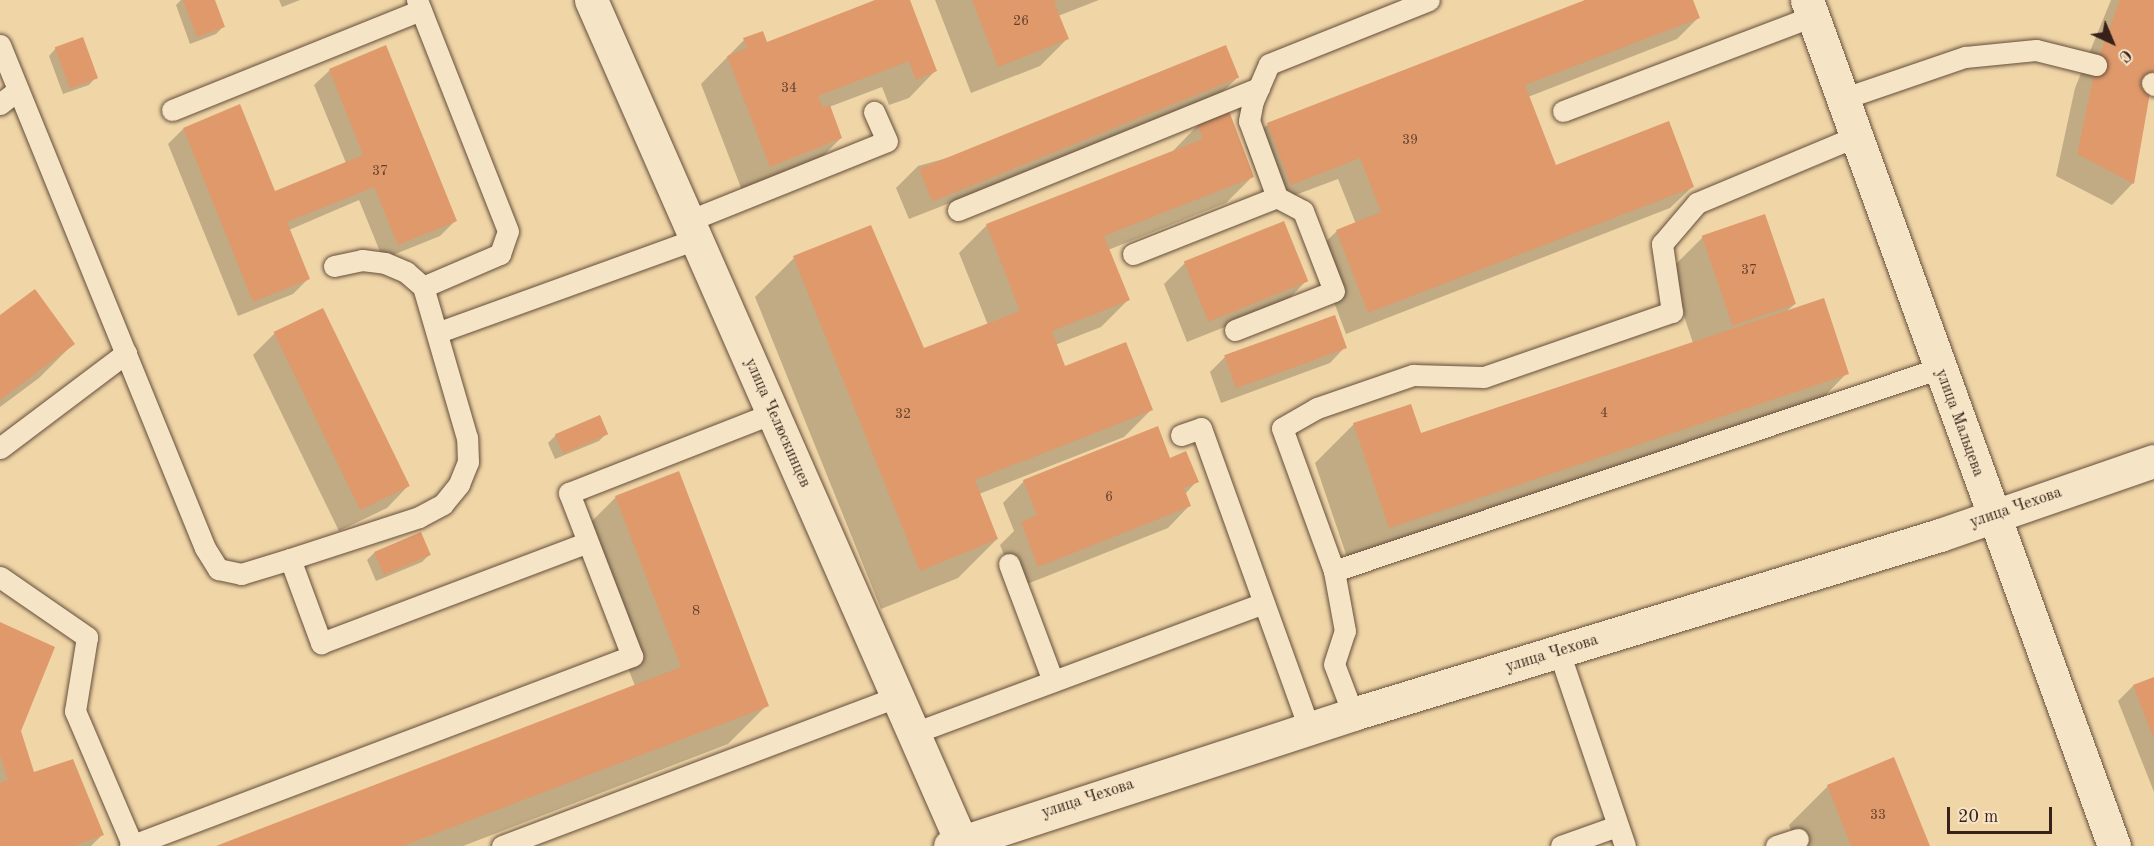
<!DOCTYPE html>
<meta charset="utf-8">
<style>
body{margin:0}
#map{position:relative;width:2154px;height:846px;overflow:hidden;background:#f0d6a7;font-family:"Old Standard TT",serif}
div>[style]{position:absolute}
.shadow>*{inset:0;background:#0003}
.building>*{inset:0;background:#df996b;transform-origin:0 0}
.roads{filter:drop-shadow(0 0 2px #654e3c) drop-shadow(0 0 2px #654e3c)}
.service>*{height:21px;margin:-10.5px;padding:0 10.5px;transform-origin:10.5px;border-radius:10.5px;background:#f5e4c6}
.minor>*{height:33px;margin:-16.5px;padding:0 16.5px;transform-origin:16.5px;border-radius:16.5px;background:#f5e4c6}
.tertiary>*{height:33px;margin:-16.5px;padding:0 16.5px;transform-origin:16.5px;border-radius:16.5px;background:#f5e4c6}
span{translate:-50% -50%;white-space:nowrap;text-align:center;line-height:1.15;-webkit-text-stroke:5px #f5e4c6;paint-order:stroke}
.number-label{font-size:14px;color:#613f2d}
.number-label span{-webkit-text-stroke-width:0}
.street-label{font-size:16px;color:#372118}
.north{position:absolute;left:2082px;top:12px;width:60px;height:60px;-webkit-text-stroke:4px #f5e4c6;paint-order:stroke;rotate:136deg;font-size:16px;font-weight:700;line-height:24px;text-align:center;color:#372118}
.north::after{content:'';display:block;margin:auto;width:21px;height:27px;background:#372118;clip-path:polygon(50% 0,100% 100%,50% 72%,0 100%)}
.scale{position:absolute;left:1947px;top:807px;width:105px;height:27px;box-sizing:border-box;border:3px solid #372118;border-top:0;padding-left:8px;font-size:18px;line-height:21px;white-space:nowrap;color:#372118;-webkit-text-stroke:4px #f5e4c6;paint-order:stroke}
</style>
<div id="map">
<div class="shadow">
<div style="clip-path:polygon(181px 0,213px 0,223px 27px,216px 34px,190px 44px,176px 5px)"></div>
<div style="clip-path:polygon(279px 0,300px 0,282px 7px)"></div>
<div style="clip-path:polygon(879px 0,908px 0,935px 71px,909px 98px,889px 105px,882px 87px,829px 107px,841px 138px,814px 165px,743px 193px,701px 84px,744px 40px,766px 43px)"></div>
<div style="clip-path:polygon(935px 0,1099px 0,1058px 16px,1067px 39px,1040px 66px,971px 93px)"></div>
<div style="clip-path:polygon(1589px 0,1692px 0,1699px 17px,1677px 39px,1528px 97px,1555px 167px,1692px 187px,1670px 208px,1346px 334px,1315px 252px,1337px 231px,1356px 224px,1338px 179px,1269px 205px,1246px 146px,1268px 124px)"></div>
<div style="clip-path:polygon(2111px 0,2154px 0,2154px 62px,2133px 183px,2112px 205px,2056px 176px,2075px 88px)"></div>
<div style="clip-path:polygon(56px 48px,96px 77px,89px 85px,63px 94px,49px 56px)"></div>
<div style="clip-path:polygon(330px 70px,455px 221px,440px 236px,383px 259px,359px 200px,289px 230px,308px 279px,293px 294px,238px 316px,168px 144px,183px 129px,274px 193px,346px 163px,314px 85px)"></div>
<div style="clip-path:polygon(1237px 78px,1215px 99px,909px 219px,896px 188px,918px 166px)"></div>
<div style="clip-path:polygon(1198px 125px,1253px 176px,1226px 203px,1108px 250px,1128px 300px,1101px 327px,1055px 345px,1064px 368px,1151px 410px,1124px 437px,979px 494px,997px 539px,958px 578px,881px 609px,755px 297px,794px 258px,921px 352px,988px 325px,959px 253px,986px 226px,1171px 153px)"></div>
<div style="clip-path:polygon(1703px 237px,1795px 304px,1787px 311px,1847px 373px,1809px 412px,1350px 566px,1315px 463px,1354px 424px,1420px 435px,1693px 343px,1669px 271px)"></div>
<div style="clip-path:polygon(1185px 263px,1306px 281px,1285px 303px,1187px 342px,1164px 284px)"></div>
<div style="clip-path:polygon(1334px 316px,1345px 347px,1330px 363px,1221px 403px,1210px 372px,1225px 357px)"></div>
<div style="clip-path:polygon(0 317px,73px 344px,39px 378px,0 407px)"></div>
<div style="clip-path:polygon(275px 333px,408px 486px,387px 508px,339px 531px,253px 355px)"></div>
<div style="clip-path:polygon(606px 434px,599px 441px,555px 459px,548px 443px,556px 435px)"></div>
<div style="clip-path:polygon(1169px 460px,1197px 481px,1185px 494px,1189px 506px,1168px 528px,1017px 588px,1000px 545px,1014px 531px,1003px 503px,1024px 481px)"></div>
<div style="clip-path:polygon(616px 497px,767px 705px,728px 744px,463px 846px,219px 846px,635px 686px,577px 536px)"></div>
<div style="clip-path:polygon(374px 553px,429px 555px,422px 562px,376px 581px,367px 560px)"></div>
<div style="clip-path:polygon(0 624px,19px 731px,33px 774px,102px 835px,91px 846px,0 846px)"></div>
<div style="clip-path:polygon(2154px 678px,2154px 792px,2118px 701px,2133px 686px)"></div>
<div style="clip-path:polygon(1828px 786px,1929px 846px,1797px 846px,1789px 825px)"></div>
</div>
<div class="building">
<div style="clip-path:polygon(183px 0,215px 0,225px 27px,197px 37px)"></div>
<div style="clip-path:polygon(875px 0,910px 0,937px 71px,916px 80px,909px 61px,818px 96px,823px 108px,830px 105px,842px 138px,770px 167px,727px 56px,747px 48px,743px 38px,763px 31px,767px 42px)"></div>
<div style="clip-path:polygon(972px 0,1058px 0,1054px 2px,1069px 39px,998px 67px)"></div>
<div style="clip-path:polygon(1585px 0,1693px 0,1700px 18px,1525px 85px,1556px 165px,1669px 121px,1694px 187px,1368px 313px,1336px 230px,1381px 212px,1360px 158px,1291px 185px,1267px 123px)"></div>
<div style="clip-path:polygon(2120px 0,2154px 0,2154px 70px,2134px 184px,2077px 154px,2096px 65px)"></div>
<div style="left:83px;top:37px;width:44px;height:30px;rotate:70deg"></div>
<div style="clip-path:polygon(386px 45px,457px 221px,398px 245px,374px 187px,287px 222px,310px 279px,253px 302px,183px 128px,240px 104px,275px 191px,363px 155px,329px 69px)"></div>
<div style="left:1226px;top:45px;width:35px;height:331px;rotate:68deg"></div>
<div style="clip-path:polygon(1229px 111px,1254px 177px,1104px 236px,1130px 300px,1052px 331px,1065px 366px,1126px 342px,1153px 410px,975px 480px,998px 539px,920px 571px,793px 256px,871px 225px,924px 348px,1020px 311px,986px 224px,1203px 139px,1197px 124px)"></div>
<div style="left:1765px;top:214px;width:95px;height:67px;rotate:71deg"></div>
<div style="left:1284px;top:221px;width:65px;height:108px;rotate:68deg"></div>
<div style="clip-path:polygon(35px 289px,75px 344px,0 400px,0 315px)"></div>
<div style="clip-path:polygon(1824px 298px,1849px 374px,1389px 528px,1353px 423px,1411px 404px,1421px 433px)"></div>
<div style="left:323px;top:308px;width:198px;height:55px;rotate:64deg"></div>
<div style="left:1335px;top:315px;width:35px;height:118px;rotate:70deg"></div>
<div style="left:600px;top:415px;width:21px;height:49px;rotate:67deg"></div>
<div style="clip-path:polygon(1158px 426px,1170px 458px,1186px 451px,1199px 482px,1184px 488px,1191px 506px,1038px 567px,1021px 522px,1037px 515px,1023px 480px)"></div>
<div style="clip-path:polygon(679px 471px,769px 706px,403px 846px,216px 846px,681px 667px,615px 496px)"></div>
<div style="left:421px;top:532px;width:25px;height:51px;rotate:67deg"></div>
<div style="clip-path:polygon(0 622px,55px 647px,21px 731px,34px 772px,73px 759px,104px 835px,74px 846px,0 846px,0 783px,8px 780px,0 755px)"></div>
<div style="clip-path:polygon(2154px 677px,2154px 739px,2133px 685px)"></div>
<div style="clip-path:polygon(1894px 757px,1930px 846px,1851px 846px,1827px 785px)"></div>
</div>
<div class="roads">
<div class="service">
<div style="left:0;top:45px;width:543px;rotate:67.83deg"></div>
<div style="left:205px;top:548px;width:25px;rotate:58deg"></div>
<div style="left:218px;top:569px;width:24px;rotate:12deg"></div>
<div style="left:241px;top:574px;width:51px;rotate:-17deg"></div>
<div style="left:290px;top:559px;width:90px;rotate:69.7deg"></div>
<div style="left:321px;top:643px;width:285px;rotate:-20.7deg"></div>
<div style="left:2152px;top:83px;width:3px;rotate:45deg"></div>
<div style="left:1842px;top:99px;width:130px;rotate:-18.9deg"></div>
<div style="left:1965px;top:57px;width:71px;rotate:-5.6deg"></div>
<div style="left:2036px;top:50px;width:62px;rotate:14deg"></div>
<div style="left:0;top:104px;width:23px;rotate:-38deg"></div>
<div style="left:172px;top:110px;width:268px;rotate:-21.9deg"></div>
<div style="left:1563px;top:111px;width:267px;rotate:-20.8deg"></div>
<div style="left:958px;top:210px;width:325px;rotate:-22.1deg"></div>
<div style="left:688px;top:221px;width:214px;rotate:-21.9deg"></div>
<div style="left:887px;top:141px;width:32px;rotate:-114deg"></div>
<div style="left:1133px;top:254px;width:155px;rotate:-21.6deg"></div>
<div style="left:334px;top:266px;width:29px;rotate:-12deg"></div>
<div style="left:362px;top:260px;width:23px;rotate:7deg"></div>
<div style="left:385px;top:263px;width:23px;rotate:23deg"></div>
<div style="left:406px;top:272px;width:23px;rotate:41deg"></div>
<div style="left:1235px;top:330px;width:106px;rotate:-21.5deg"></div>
<div style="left:1334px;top:291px;width:86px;rotate:-111.2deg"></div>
<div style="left:1303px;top:211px;width:30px;rotate:-152deg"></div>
<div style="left:1277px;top:197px;width:81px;rotate:-110.2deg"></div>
<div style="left:1249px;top:121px;width:20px;rotate:-79deg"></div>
<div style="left:1253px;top:101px;width:40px;rotate:-66.6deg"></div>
<div style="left:1269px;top:64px;width:172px;rotate:-21.8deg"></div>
<div style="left:439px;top:332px;width:273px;rotate:-19.9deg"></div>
<div style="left:1181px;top:435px;width:21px;rotate:-19deg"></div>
<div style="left:1201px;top:428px;width:319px;rotate:70.2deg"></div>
<div style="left:0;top:448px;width:158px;rotate:-37deg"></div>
<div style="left:290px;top:559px;width:136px;rotate:-18deg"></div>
<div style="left:419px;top:517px;width:27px;rotate:-28deg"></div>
<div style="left:443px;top:504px;width:26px;rotate:-51deg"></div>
<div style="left:459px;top:484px;width:24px;rotate:-68deg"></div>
<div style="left:468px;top:462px;width:24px;rotate:-92deg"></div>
<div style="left:467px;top:438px;width:157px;rotate:-106.2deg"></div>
<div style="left:423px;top:287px;width:84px;rotate:-23.2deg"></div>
<div style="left:500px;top:254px;width:24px;rotate:-71deg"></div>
<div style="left:508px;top:231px;width:248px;rotate:-111.5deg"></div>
<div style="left:1009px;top:564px;width:125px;rotate:69.4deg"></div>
<div style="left:1334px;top:571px;width:639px;rotate:-18.52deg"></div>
<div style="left:0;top:577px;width:106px;rotate:34.6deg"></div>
<div style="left:87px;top:637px;width:75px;rotate:99.2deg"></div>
<div style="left:75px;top:711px;width:145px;rotate:66.8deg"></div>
<div style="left:1559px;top:652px;width:205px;rotate:71.2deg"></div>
<div style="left:1353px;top:714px;width:53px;rotate:-110.8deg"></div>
<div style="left:1334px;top:664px;width:35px;rotate:-72deg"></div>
<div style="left:1345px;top:631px;width:61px;rotate:-100.4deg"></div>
<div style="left:1334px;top:571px;width:152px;rotate:-110deg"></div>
<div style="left:1282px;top:428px;width:40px;rotate:-29.7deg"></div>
<div style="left:1317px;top:408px;width:102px;rotate:-19deg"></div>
<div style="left:1413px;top:375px;width:71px;rotate:1.6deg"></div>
<div style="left:1484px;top:377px;width:199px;rotate:-19.1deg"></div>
<div style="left:1672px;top:312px;width:69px;rotate:-98.4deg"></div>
<div style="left:1662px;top:244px;width:54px;rotate:-49.5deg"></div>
<div style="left:1697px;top:203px;width:173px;rotate:-22.7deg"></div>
<div style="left:914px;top:733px;width:373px;rotate:-20.4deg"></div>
<div style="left:130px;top:846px;width:537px;rotate:-20.73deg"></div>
<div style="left:632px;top:656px;width:175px;rotate:-111.1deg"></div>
<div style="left:569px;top:493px;width:219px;rotate:-21.4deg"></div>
<div style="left:502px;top:846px;width:423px;rotate:-20.7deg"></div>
<div style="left:1561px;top:846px;width:59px;rotate:-19.7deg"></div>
<div style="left:1776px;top:846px;width:23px;rotate:-18deg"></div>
</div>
<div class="minor">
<div style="left:591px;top:0;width:924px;rotate:66.26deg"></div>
<div style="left:1807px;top:0;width:900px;rotate:70.05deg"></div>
</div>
<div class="tertiary">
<div style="left:950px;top:846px;width:424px;rotate:-18.1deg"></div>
<div style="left:1353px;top:714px;width:614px;rotate:-16.96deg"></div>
<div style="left:1940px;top:535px;width:226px;rotate:-19.1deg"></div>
</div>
</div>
<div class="number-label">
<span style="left:1021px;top:21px">26</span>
<span style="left:789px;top:88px">34</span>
<span style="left:1410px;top:140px">39</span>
<span style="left:380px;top:171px">37</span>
<span style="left:1749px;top:270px">37</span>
<span style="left:1604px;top:413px">4</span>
<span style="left:903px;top:414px">32</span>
<span style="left:1109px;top:497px">6</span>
<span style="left:696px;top:611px">8</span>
<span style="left:1878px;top:815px">33</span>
</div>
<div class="street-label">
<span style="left:777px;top:423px;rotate:66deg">улица Челюскинцев</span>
<span style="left:1959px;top:423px;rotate:70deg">улица Мальцева</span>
<span style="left:2016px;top:508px;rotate:-19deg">улица Чехова</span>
<span style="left:1552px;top:654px;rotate:-17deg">улица Чехова</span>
<span style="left:1088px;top:799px;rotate:-18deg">улица Чехова</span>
</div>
<div class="north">С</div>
<div class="scale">20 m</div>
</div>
